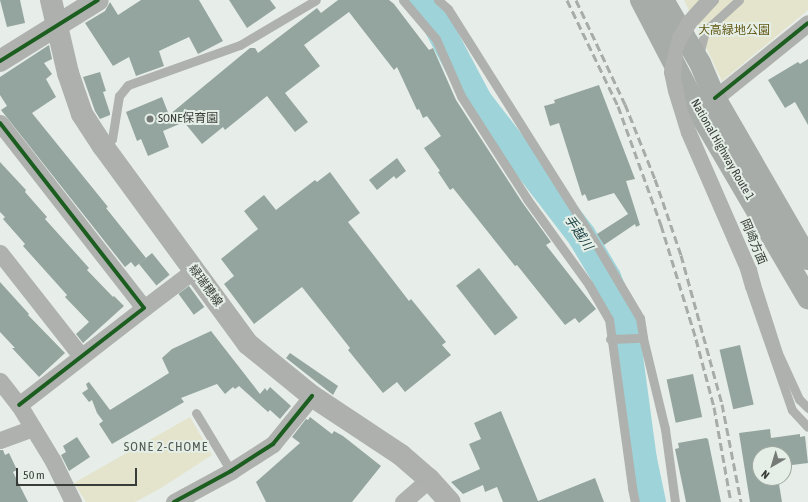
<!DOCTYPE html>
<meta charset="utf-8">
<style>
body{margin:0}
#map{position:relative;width:808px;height:502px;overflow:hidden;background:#e7ede8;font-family:"Asap Condensed","Noto Sans JP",sans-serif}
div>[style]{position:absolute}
.green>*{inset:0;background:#e4e4cc}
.river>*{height:29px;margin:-14.5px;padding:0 14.5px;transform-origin:14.5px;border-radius:14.5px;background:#9ed4d9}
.building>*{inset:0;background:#94a5a0;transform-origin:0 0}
.service>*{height:9px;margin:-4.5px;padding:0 4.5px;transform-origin:4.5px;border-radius:4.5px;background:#afb1ae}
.minor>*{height:17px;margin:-8.5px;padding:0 8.5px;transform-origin:8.5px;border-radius:8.5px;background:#afb1ae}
.tertiary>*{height:22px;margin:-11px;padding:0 11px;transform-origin:11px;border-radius:11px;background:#afb1ae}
.secondary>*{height:22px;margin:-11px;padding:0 11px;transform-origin:11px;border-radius:11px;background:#adb0ac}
.trunk>*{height:22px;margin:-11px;padding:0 11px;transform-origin:11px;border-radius:11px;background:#a8aca9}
.rail>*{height:3px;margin-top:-1.5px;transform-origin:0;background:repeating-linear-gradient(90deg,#a8aca8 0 8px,transparent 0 12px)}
.service-bridge>*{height:9px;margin:-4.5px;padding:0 4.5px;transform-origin:4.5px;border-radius:4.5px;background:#afb1ae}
.cycleway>*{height:4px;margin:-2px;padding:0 2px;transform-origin:2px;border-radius:2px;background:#1b5e20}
.dots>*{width:11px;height:11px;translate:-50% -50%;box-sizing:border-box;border:2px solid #e5efe7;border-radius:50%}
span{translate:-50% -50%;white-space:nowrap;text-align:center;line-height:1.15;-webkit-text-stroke:4px #e5efe7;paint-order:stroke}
.park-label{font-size:12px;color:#635815}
.poi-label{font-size:12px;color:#393d3a}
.left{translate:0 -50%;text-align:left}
.street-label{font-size:12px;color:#393d3a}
.water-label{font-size:13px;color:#1a3f43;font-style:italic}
.neighbourhood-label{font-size:13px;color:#525a54;letter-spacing:1px}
.north{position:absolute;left:752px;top:446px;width:40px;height:40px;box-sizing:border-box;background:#e5efe7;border:1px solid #a0a8a2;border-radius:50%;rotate:218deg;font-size:11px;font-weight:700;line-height:16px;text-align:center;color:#393d3a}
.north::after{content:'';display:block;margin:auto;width:14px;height:18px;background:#767b77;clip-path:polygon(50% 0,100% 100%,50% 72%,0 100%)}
.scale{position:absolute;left:16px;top:468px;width:121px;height:18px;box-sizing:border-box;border:2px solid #393d3a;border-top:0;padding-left:5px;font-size:12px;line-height:14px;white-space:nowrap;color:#393d3a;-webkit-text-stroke:3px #e5efe7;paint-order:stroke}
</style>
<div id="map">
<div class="green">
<div style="clip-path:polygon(684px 0,808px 0,808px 10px,722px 81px)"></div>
<div style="clip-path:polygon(190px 417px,212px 455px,161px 488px,135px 502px,86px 502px,74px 483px)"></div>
</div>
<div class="river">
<div style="left:419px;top:0;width:20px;rotate:49deg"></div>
<div style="left:432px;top:15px;width:96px;rotate:62.1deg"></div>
<div style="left:477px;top:100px;width:170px;rotate:52.4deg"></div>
<div style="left:581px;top:235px;width:49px;rotate:59.2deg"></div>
<div style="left:606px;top:277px;width:45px;rotate:68deg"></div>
<div style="left:623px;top:319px;width:141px;rotate:82.3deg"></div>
<div style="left:642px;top:459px;width:44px;rotate:78.2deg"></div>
</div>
<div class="building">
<div style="clip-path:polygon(0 0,20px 0,25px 23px,7px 27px)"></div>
<div style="clip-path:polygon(141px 0,199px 0,223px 41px,198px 54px,189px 37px,159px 51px,164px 66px,136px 76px,129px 57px,113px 66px,85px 23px,105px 11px,110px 2px,118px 15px)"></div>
<div style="clip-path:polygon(229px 0,270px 0,276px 8px,247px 28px)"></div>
<div style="clip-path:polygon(338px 0,389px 0,394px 4px,429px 50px,433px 48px,456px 100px,522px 202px,551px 242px,546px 245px,596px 309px,579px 323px,575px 318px,565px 325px,517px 265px,515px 266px,453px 188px,450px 190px,438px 172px,440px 171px,424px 148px,441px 136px,427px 116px,423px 118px,419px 109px,417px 110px,397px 67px,394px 70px,349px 12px,304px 45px,320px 66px,285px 93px,308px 122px,295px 132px,267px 96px,225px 130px,223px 127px,202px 144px,184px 122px,163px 131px,169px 147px,148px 156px,141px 139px,137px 141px,126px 112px,162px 97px,169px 115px,250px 48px,255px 48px,258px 53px,317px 8px,321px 13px)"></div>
<div style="clip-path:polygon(49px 45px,52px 59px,44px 63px,52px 74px,46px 79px,56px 97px,32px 113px,108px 207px,106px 208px,146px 258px,135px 267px,131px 262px,125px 267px,1px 110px,7px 106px,0 95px,0 77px)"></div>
<div style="clip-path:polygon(808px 59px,808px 125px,795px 102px,785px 108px,768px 80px,798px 62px,800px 64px)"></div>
<div style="clip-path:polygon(100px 72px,106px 91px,103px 92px,110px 113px,110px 115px,100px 119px,95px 111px,83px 77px)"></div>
<div style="clip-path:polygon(599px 85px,635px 179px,626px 181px,640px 225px,636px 227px,635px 224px,604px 245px,597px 234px,628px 214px,614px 193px,588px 201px,585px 194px,582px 196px,559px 123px,550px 126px,544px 106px,555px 103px,554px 100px)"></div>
<div style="clip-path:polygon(397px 158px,406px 171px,396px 179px,394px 176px,377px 190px,369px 180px)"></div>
<div style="clip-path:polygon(0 162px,26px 190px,25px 192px,47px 217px,45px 219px,89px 268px,87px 270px,113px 297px,114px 296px,124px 306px,83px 343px,76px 334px,89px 322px,65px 297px,67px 295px,23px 246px,25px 244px,3px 219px,5px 217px,0 212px)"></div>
<div style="clip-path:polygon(330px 172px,360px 213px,348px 222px,409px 301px,411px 299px,446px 342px,442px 345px,451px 355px,405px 392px,397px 382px,383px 393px,348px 350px,350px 348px,302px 287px,254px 324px,224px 284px,234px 276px,221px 259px,258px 229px,244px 211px,264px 195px,276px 210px,315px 180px,317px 182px)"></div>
<div style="left:152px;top:253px;width:28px;height:17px;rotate:51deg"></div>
<div style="left:479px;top:268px;width:63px;height:29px;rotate:52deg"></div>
<div style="clip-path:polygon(0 282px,29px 314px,28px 315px,65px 353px,39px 377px,12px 348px,15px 348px,0 332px)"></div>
<div style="left:189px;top:286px;width:26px;height:13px;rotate:54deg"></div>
<div style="clip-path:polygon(211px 331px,260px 394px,265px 388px,267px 391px,270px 387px,291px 406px,280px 419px,270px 410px,268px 412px,239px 386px,235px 389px,233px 387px,225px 394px,217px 384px,181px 398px,184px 402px,112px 444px,99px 424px,103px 421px,97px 413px,92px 400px,89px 402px,82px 393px,88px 389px,86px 384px,89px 382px,110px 410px,169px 373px,162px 358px,172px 349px)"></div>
<div style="left:740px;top:345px;width:61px;height:21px;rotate:77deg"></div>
<div style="clip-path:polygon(290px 353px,338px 386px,333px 395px,286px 358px)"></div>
<div style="left:693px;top:374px;width:44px;height:27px;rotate:78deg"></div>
<div style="clip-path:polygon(501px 411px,538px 501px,595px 478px,604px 502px,503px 502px,497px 487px,485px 492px,483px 485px,463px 494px,451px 482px,480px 469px,469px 444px,481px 439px,474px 423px)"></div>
<div style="clip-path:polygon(310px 417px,332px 434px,334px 431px,343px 436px,381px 466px,352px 502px,266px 502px,256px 482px,300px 443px,292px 437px,306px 419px,308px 420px)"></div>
<div style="clip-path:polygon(770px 429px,771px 438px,800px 434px,800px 437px,805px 436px,808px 463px,784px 466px,784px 454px,760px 454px,760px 478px,778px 478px,782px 502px,750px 502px,739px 433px)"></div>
<div style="clip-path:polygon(77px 437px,90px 457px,69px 471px,61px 455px,66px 452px,63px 446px)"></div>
<div style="clip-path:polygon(706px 438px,708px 439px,721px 502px,686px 502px,675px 449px,679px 448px,678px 443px)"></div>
<div style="clip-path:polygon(0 450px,3px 450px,5px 455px,9px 453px,17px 470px,13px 472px,28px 502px,0 502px)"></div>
</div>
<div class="service">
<div style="left:403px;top:0;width:51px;rotate:49.8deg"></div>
<div style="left:436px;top:39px;width:62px;rotate:66.3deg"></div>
<div style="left:461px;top:96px;width:122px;rotate:57.3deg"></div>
<div style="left:527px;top:199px;width:106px;rotate:54.2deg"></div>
<div style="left:589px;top:285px;width:39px;rotate:60deg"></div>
<div style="left:609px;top:319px;width:171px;rotate:82.2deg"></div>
<div style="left:632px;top:488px;width:14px;rotate:78deg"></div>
<div style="left:438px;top:0;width:13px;rotate:42deg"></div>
<div style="left:448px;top:9px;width:272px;rotate:57.8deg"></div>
<div style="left:593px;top:239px;width:92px;rotate:59.3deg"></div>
<div style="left:640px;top:318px;width:20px;rotate:81deg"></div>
<div style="left:643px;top:338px;width:94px;rotate:76.4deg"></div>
<div style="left:665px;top:429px;width:74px;rotate:82.2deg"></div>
<div style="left:699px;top:55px;width:25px;rotate:-76deg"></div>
<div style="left:705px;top:31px;width:46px;rotate:-42.4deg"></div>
<div style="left:103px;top:146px;width:11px;rotate:-38deg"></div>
<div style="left:112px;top:139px;width:44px;rotate:-80.8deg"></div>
<div style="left:119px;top:96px;width:14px;rotate:-51deg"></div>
<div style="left:128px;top:85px;width:119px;rotate:-19.7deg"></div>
<div style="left:240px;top:45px;width:88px;rotate:-30.6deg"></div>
<div style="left:756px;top:284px;width:72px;rotate:72.3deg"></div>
<div style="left:778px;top:353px;width:51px;rotate:65.5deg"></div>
<div style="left:799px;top:399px;width:13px;rotate:45deg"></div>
<div style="left:749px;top:286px;width:131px;rotate:70.9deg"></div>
<div style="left:792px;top:410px;width:23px;rotate:47deg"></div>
<div style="left:610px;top:339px;width:33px;rotate:-2deg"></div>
<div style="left:196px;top:413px;width:68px;rotate:58.9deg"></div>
</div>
<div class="minor">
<div style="left:715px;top:98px;width:119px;rotate:-38.9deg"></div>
<div style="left:0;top:123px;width:234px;rotate:52.1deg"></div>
<div style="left:144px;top:308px;width:158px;rotate:142.2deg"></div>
<div style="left:0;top:253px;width:131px;rotate:51.8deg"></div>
<div style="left:144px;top:308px;width:63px;rotate:-37.2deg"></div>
<div style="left:0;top:381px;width:31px;rotate:52deg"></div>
<div style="left:19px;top:405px;width:66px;rotate:58.7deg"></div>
<div style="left:53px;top:461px;width:46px;rotate:64deg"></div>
<div style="left:0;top:440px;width:35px;rotate:-20deg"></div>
<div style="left:174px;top:502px;width:65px;rotate:-28.5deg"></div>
<div style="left:231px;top:471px;width:50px;rotate:-32.7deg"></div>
<div style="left:273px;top:444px;width:62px;rotate:-50.9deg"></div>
<div style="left:403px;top:502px;width:35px;rotate:-41deg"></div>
</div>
<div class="tertiary">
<div style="left:0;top:61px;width:115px;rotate:-31.9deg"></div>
</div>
<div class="secondary">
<div style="left:51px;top:0;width:75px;rotate:76.9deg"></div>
<div style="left:68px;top:73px;width:43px;rotate:71.1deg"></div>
<div style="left:82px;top:114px;width:38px;rotate:57deg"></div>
<div style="left:103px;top:146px;width:245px;rotate:53.8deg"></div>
<div style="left:248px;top:344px;width:82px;rotate:39.1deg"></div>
<div style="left:312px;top:396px;width:107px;rotate:33.5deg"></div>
<div style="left:401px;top:455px;width:37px;rotate:41deg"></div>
<div style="left:429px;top:479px;width:31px;rotate:48deg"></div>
</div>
<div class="trunk">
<div style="left:641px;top:0;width:134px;rotate:62.5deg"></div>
<div style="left:703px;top:119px;width:208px;rotate:59.6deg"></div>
<div style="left:663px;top:0;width:73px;rotate:59.6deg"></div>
<div style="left:700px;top:63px;width:38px;rotate:67deg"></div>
<div style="left:715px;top:98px;width:186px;rotate:60deg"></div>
</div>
<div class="rail">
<div style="left:567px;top:0;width:118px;rotate:64.3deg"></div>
<div style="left:618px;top:106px;width:127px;rotate:70.1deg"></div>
<div style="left:661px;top:225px;width:119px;rotate:72.9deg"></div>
<div style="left:696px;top:339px;width:70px;rotate:75.2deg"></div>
<div style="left:714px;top:407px;width:97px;rotate:79.9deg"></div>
<div style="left:576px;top:0;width:115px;rotate:64.8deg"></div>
<div style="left:625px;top:104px;width:81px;rotate:68.2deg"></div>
<div style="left:655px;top:179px;width:80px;rotate:71.1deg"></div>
<div style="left:681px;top:255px;width:155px;rotate:74.6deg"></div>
<div style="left:722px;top:404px;width:100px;rotate:79deg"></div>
</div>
<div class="service-bridge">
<div style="left:704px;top:0;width:27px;rotate:132deg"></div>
<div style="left:686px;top:20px;width:20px;rotate:120deg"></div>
<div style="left:676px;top:37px;width:36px;rotate:103deg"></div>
<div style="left:668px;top:72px;width:19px;rotate:78deg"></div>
<div style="left:672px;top:91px;width:44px;rotate:72.8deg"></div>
<div style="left:685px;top:133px;width:148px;rotate:66.5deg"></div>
<div style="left:744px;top:269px;width:18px;rotate:74deg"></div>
<div style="left:714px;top:0;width:34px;rotate:133deg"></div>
<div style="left:691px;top:25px;width:15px;rotate:122deg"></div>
<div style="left:683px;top:38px;width:12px;rotate:114deg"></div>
<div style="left:678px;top:49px;width:28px;rotate:94deg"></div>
<div style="left:676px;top:77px;width:33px;rotate:79deg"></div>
<div style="left:682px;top:109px;width:175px;rotate:66.4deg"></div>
<div style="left:752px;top:269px;width:16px;rotate:75deg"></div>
</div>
<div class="cycleway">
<div style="left:0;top:61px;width:115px;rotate:-31.9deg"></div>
<div style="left:715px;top:98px;width:119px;rotate:-38.9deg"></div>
<div style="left:0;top:123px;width:234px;rotate:52.1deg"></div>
<div style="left:144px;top:308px;width:158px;rotate:142.2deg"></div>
<div style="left:174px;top:502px;width:65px;rotate:-28.5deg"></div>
<div style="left:231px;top:471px;width:50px;rotate:-32.7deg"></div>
<div style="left:273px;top:444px;width:62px;rotate:-50.9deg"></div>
</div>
<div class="dots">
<div style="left:150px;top:119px;background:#767b77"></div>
</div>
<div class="park-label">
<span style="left:734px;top:31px">大高緑地公園</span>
</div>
<div class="poi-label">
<span class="left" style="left:158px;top:119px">SONE保育園</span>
</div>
<div class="street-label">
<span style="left:722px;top:150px;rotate:60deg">National Highway Route 1</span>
<span style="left:753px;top:242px;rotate:67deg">岡崎方面</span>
<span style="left:205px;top:286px;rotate:54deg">緑瑞穂線</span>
</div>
<div class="water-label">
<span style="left:578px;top:233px;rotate:56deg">手越川</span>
</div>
<div class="neighbourhood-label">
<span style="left:166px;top:447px">SONE 2-CHOME</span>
</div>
<div class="north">N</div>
<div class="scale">50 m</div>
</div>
